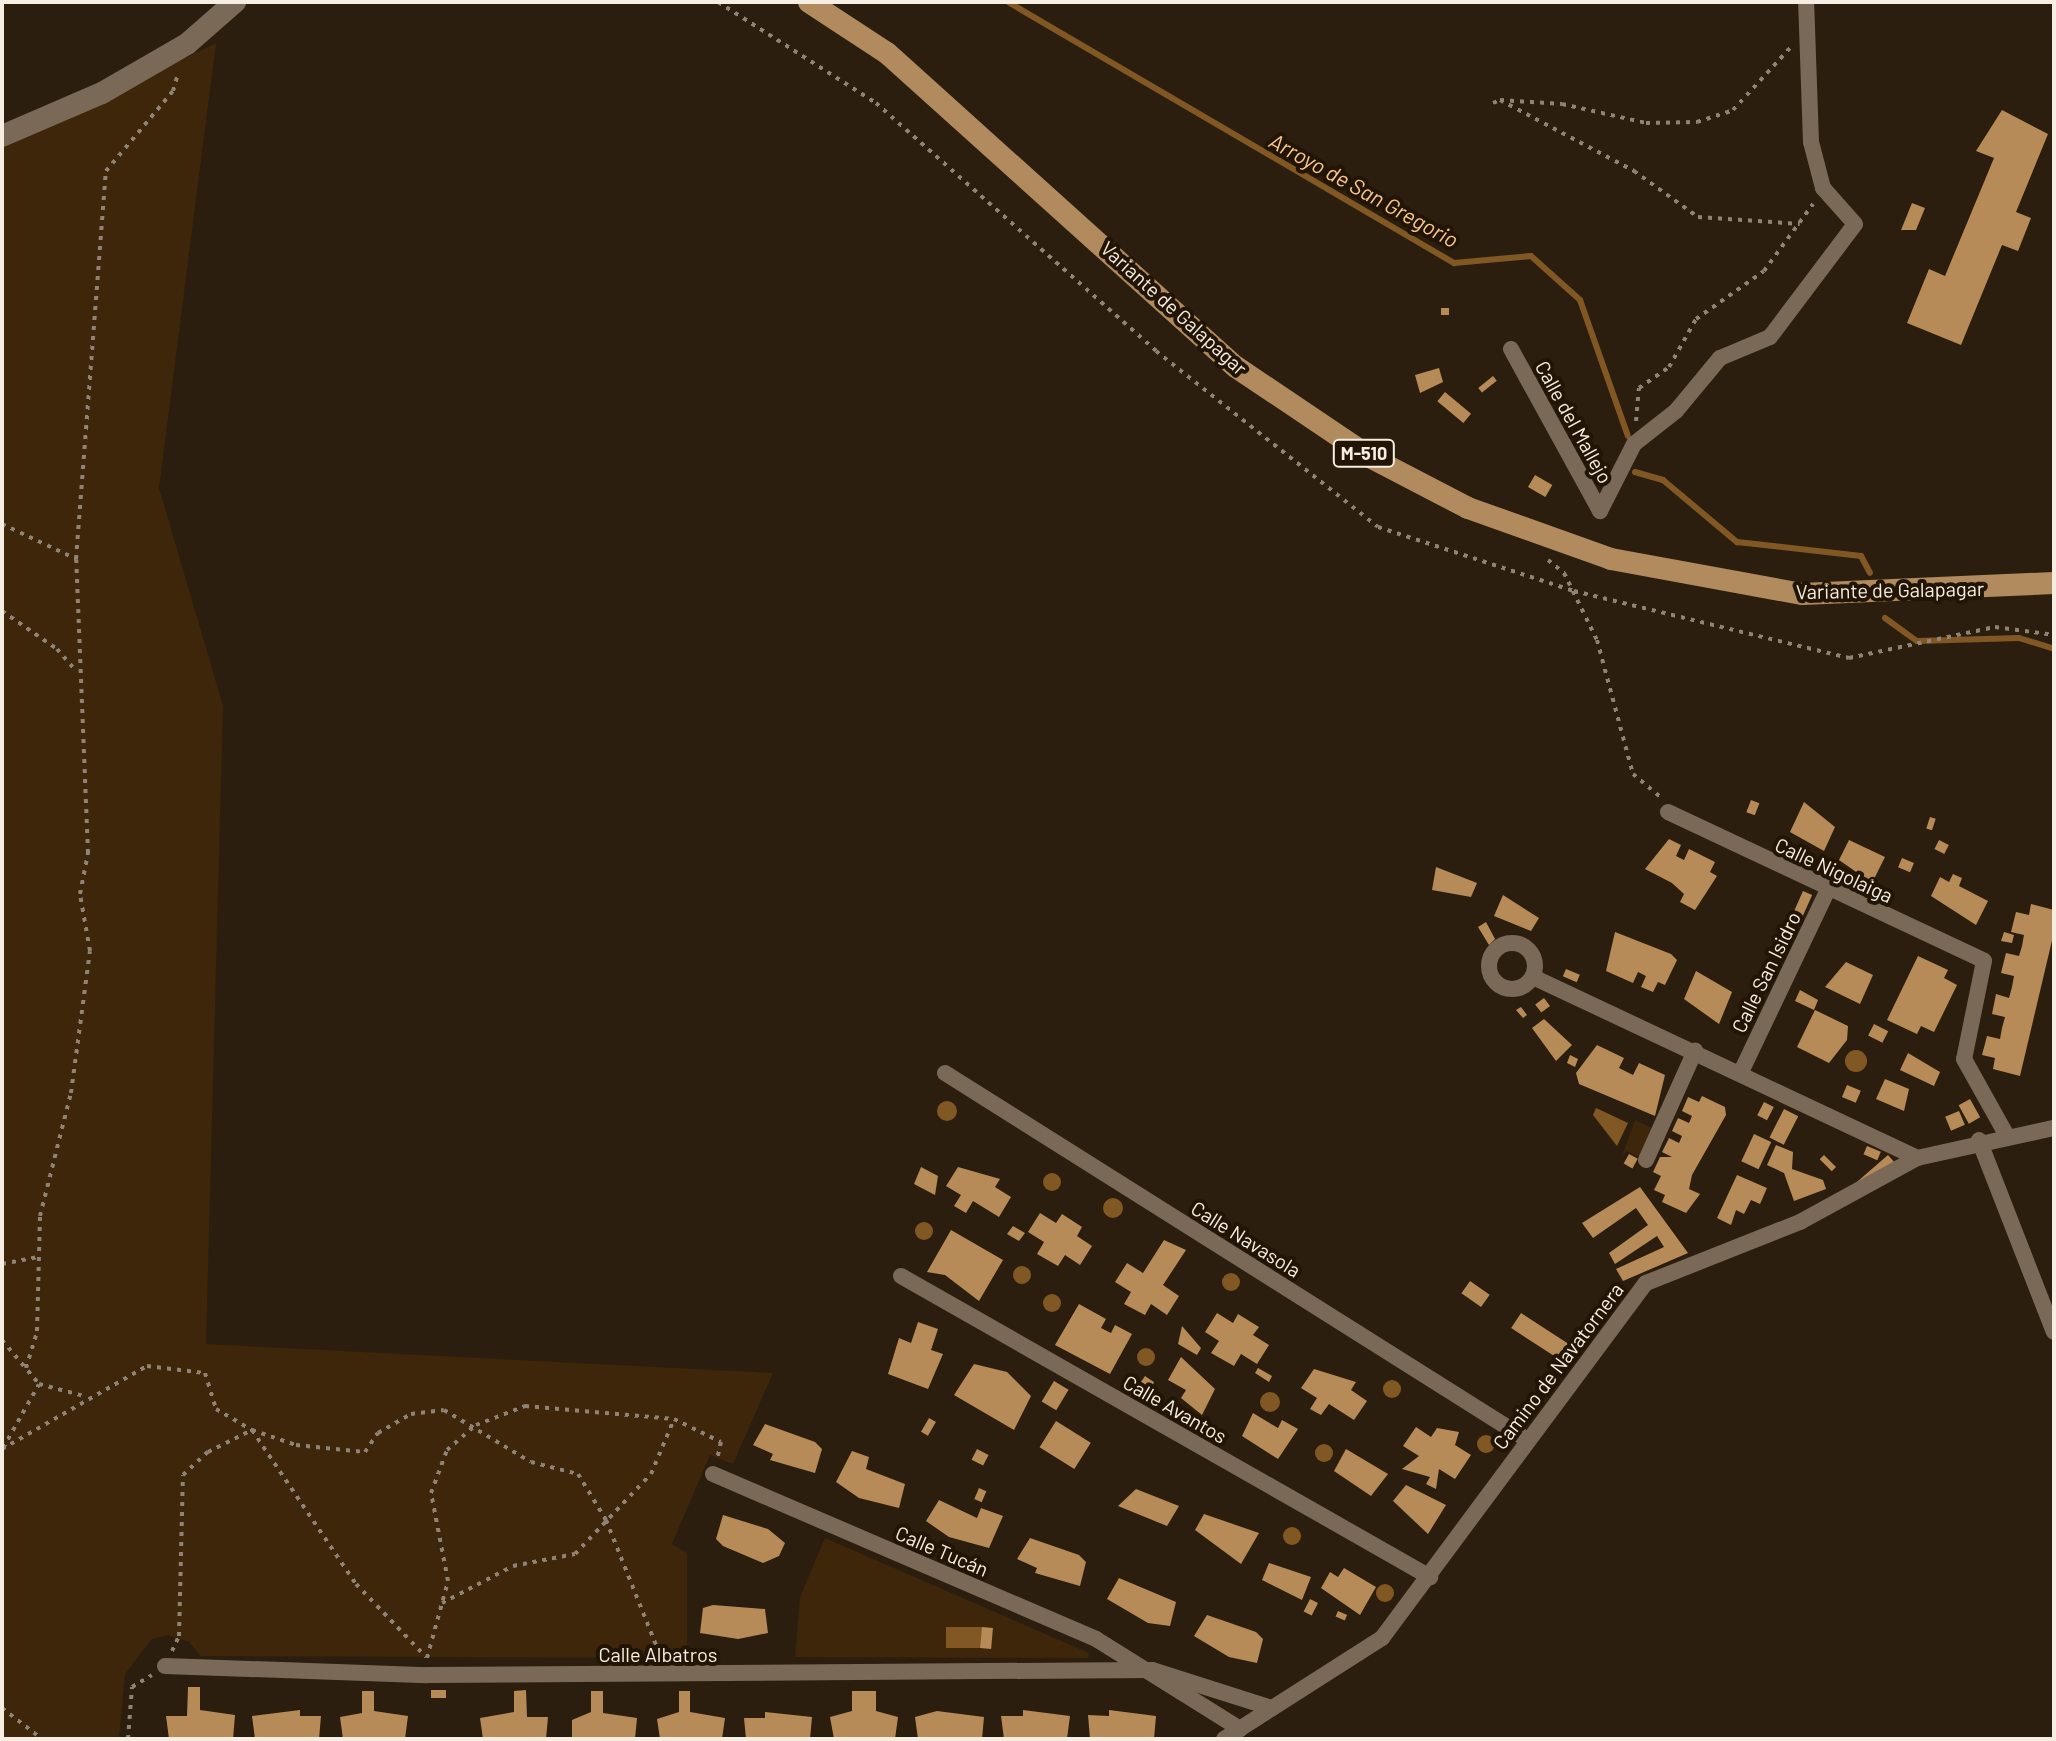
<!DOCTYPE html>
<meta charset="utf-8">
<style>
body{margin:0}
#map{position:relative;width:2056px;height:1741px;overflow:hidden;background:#2c1e0e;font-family:Barlow,sans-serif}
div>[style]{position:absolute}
.green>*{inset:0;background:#3d2609}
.water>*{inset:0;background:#815823;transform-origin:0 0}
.round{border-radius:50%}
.stream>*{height:6px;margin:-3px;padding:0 3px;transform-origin:3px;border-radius:3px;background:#815823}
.building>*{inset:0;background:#b78b57;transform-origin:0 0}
.path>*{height:4px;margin-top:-2px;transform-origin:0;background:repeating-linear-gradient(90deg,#8f8376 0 4px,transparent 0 10px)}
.minor>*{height:16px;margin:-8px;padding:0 8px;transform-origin:8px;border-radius:8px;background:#7a6957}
.minor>.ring{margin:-8px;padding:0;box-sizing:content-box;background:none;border:16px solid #7a6957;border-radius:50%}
.secondary>*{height:22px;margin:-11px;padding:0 11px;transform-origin:11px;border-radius:11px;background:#7a6957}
.primary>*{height:22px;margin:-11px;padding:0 11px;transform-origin:11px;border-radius:11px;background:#b18b5e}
span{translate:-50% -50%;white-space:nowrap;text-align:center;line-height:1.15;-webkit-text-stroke:8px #221506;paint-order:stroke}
.shield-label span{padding:2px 6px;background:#221506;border:2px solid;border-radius:6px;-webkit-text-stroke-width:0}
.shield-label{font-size:18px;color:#f7eee3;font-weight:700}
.street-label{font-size:20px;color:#f7eee3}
.water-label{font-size:22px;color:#f9c68d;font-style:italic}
.frame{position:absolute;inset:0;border:4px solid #f7eee3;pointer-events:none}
</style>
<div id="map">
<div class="green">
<div style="clip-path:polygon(216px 43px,159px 488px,223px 706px,206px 1344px,773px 1373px,733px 1464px,710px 1455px,672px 1544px,687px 1553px,687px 1658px,201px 1656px,189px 1642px,168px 1635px,152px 1639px,125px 1674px,119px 1739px,2px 1739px,2px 147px)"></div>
<div style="clip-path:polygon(1635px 1120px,1652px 1128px,1639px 1157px,1626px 1151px,1622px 1157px)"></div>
<div style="clip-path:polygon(825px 1538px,1089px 1653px,1088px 1658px,795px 1657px,800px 1597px)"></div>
</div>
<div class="water">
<div class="round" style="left:1845px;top:1050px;width:22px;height:22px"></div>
<div class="round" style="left:937px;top:1101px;width:20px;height:20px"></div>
<div style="clip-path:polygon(1596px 1108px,1628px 1123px,1617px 1146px,1593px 1115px)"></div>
<div class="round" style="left:1043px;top:1173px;width:18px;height:18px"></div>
<div class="round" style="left:1103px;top:1198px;width:20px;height:20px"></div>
<div class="round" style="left:915px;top:1222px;width:18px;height:18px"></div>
<div class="round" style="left:1013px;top:1266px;width:18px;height:18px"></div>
<div class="round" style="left:1222px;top:1273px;width:18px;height:18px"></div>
<div class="round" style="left:1043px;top:1294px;width:18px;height:18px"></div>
<div class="round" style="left:1137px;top:1348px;width:18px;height:18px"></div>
<div class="round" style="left:1383px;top:1380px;width:18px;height:18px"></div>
<div class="round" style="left:1260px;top:1392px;width:20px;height:20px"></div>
<div class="round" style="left:1477px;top:1435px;width:18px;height:18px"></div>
<div class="round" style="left:1315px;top:1444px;width:18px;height:18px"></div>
<div class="round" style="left:1283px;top:1527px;width:18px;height:18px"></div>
<div class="round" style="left:1376px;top:1584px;width:18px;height:18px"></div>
<div style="left:982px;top:1627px;width:21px;height:36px;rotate:90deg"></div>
</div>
<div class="stream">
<div style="left:1008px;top:2px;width:517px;rotate:30.34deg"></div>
<div style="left:1454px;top:263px;width:77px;rotate:-5.2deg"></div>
<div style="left:1531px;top:256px;width:66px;rotate:41.9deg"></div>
<div style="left:1580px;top:300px;width:144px;rotate:70.6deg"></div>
<div style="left:1635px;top:472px;width:29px;rotate:16deg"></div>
<div style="left:1663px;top:480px;width:97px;rotate:40deg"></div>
<div style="left:1737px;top:542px;width:125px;rotate:6.4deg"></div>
<div style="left:1861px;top:556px;width:19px;rotate:62deg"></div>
<div style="left:1885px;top:618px;width:39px;rotate:36deg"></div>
<div style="left:1917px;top:641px;width:102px;rotate:-1.7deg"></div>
<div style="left:2019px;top:638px;width:37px;rotate:17deg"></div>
</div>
<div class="building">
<div style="clip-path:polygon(2002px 110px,2048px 134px,2016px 212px,2031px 218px,2018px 251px,2002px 245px,1961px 345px,1907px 323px,1929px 269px,1945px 276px,1994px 158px,1976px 151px)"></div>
<div style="clip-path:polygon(1912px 203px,1925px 208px,1916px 230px,1901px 230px)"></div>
<div style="left:1441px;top:308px;width:8px;height:7px"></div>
<div style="clip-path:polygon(1439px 368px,1443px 382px,1420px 393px,1415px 375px)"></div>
<div style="left:1493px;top:376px;width:6px;height:19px;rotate:51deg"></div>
<div style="left:1445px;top:392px;width:34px;height:12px;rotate:40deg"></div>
<div style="left:1535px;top:475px;width:20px;height:14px;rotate:30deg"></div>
<div style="left:1751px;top:800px;width:9px;height:13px;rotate:21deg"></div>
<div style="clip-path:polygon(1804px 802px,1835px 827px,1824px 851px,1790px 832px)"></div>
<div style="left:1930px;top:817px;width:6px;height:12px;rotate:18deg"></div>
<div style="clip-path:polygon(1669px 839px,1681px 845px,1676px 856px,1684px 860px,1689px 849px,1715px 862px,1710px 872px,1717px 876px,1695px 910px,1680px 902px,1684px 894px,1672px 883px,1645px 869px)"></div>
<div style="clip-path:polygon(1849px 840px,1885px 857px,1872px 883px,1839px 860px)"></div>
<div style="left:1939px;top:840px;width:11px;height:10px;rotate:27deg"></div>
<div style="left:1902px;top:858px;width:13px;height:10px;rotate:23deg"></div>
<div style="clip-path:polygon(1436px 867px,1477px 883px,1471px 897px,1432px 890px)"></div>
<div style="clip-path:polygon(1953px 874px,1962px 878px,1959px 886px,1988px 901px,1976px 925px,1931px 896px,1940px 877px,1949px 882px)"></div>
<div style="left:1803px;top:891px;width:10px;height:38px;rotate:24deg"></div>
<div style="clip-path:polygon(1503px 895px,1539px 918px,1531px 931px,1494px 916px)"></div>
<div style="clip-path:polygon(2031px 904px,2054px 910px,2054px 932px,2020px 1076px,1993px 1069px,1995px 1058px,1982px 1055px,1987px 1036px,2000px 1039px,2002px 1028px,2005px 1017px,1992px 1014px,1996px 994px,2009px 998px,2012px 987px,2014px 976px,2001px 973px,2006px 953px,2019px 956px,2022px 946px,2024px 935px,2011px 932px,2016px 912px,2029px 915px)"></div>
<div style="clip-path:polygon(1486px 922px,1495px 939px,1489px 945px,1478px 927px)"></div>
<div style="clip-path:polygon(1615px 932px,1671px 954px,1677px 960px,1665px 985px,1658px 982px,1653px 992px,1641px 987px,1646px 976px,1638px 972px,1633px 983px,1606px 971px)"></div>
<div style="clip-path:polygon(2004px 932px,2014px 935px,2012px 943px,2001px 941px)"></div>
<div style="clip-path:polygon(1918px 956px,1948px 970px,1944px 978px,1957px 985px,1934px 1032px,1921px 1026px,1917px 1034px,1887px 1020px)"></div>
<div style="clip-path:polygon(1846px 962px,1873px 975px,1860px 1004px,1825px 987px)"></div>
<div style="left:1566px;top:969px;width:15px;height:8px;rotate:23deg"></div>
<div style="clip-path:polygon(1696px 971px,1732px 992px,1719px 1024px,1684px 999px)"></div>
<div style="clip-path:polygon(1800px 990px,1818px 1000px,1814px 1010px,1795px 1001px)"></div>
<div style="left:1544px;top:998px;width:10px;height:11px;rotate:53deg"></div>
<div style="clip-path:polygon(1521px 1007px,1527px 1015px,1523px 1018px,1516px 1010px)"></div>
<div style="clip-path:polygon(1815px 1010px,1848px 1026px,1847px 1040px,1829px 1063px,1797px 1047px)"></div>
<div style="clip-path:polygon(1544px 1019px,1572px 1045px,1556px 1061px,1532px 1028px)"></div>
<div style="left:1874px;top:1024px;width:16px;height:13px;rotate:27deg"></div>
<div style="clip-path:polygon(1597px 1045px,1624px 1058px,1619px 1068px,1633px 1075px,1639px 1063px,1665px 1075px,1655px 1116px,1579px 1084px,1576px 1073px)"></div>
<div style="clip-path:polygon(1908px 1053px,1940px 1072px,1934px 1086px,1900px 1070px)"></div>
<div style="clip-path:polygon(1570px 1055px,1578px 1059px,1575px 1067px,1567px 1063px)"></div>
<div style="clip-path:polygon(1885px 1079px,1909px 1089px,1904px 1111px,1876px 1099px)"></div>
<div style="left:1847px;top:1085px;width:15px;height:13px;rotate:23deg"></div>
<div style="clip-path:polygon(1702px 1096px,1725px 1107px,1726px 1115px,1692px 1175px,1689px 1189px,1700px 1194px,1686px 1213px,1662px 1202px,1665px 1195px,1654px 1190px,1661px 1176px,1653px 1172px,1660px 1157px,1672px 1157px,1662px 1152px,1669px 1138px,1679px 1143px,1682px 1136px,1672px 1131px,1678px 1118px,1689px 1123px,1692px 1116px,1682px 1111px,1688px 1097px,1699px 1102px)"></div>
<div style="left:1970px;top:1099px;width:21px;height:13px;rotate:61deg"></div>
<div style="left:1764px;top:1102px;width:11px;height:15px;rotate:27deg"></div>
<div style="left:1784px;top:1109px;width:16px;height:32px;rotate:27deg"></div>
<div style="left:1959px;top:1111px;width:15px;height:15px;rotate:67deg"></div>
<div style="left:1754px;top:1134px;width:19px;height:30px;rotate:25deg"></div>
<div style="clip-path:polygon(1776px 1145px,1793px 1152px,1792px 1169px,1823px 1180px,1826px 1189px,1794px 1201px,1784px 1173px,1767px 1165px)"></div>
<div style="left:1867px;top:1146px;width:15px;height:9px;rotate:23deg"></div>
<div style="left:1629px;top:1154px;width:10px;height:11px;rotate:29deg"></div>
<div style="left:1824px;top:1155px;width:17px;height:6px;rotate:45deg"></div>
<div style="left:1888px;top:1155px;width:9px;height:50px;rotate:49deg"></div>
<div style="clip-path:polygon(921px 1167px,938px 1176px,935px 1195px,914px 1184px)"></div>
<div style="clip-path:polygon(958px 1167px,1000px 1179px,995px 1187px,1011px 1197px,999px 1217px,973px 1201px,966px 1213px,954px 1206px,961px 1195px,946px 1186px)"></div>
<div style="clip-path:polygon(1737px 1175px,1767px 1188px,1760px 1204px,1751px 1200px,1744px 1214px,1736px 1210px,1731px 1225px,1717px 1218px)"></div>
<div style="clip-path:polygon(1640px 1187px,1688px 1253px,1623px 1281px,1616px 1269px,1664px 1247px,1657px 1236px,1615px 1264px,1609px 1253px,1648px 1225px,1636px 1208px,1593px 1238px,1582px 1223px)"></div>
<div style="clip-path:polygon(1040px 1213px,1056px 1223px,1062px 1214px,1082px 1227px,1077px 1236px,1092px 1246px,1080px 1265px,1065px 1255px,1058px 1266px,1037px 1254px,1044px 1242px,1028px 1232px)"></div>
<div style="clip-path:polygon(1013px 1226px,1025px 1233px,1019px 1241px,1007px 1234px)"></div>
<div style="clip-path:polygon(951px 1230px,1003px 1260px,979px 1301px,945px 1275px,927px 1272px)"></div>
<div style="clip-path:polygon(1164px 1240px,1186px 1250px,1163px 1285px,1179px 1296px,1167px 1315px,1151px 1304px,1145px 1315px,1124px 1304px,1131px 1292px,1115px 1282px,1127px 1263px,1143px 1273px)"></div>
<div style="left:1470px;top:1281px;width:24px;height:15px;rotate:35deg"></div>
<div style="clip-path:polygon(1079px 1304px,1106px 1319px,1101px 1328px,1111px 1333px,1115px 1325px,1132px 1334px,1110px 1374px,1055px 1345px)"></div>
<div style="clip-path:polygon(1217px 1313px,1233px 1323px,1238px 1314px,1259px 1327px,1253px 1335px,1269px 1345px,1257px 1364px,1241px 1354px,1234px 1366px,1211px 1353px,1219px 1341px,1205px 1332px)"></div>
<div style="left:1521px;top:1313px;width:67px;height:18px;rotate:33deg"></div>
<div style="clip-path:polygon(918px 1322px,938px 1329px,931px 1350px,943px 1354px,928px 1389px,888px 1374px,899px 1338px,911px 1343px)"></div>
<div style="clip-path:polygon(1182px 1326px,1201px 1348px,1197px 1355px,1178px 1344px)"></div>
<div style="clip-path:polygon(1181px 1357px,1215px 1389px,1202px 1415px,1181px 1398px,1186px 1390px,1168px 1380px)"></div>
<div style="clip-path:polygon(974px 1364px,1007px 1372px,1031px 1396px,1014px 1430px,954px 1395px)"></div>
<div style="clip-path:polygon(1258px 1368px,1272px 1376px,1269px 1382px,1255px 1373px)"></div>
<div style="clip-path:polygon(1314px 1369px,1356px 1382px,1351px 1390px,1367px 1401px,1354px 1420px,1329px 1404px,1321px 1415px,1310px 1409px,1317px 1398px,1301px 1388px)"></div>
<div style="left:1145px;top:1376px;width:11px;height:19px;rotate:34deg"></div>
<div style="left:1054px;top:1381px;width:17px;height:24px;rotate:31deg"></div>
<div style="clip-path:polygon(1253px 1413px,1278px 1428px,1282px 1420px,1298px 1429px,1278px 1459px,1242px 1436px)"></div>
<div style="left:929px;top:1418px;width:8px;height:16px;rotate:30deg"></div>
<div style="left:1056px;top:1421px;width:41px;height:31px;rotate:32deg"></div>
<div style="clip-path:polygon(765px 1424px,815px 1442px,822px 1449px,815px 1473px,770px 1460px,773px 1454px,753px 1445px)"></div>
<div style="clip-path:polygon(1416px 1427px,1431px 1437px,1437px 1428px,1459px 1432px,1455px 1445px,1471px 1455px,1455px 1479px,1439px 1469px,1436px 1489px,1426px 1484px,1430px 1477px,1402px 1469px,1419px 1456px,1403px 1446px)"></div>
<div style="left:977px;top:1449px;width:13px;height:12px;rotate:27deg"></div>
<div style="clip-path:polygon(1346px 1449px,1388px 1474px,1371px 1496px,1334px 1471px)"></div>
<div style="clip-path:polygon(852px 1451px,869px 1457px,866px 1469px,905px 1484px,899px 1508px,859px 1498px,836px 1482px)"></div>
<div style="clip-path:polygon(1406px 1485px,1446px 1505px,1428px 1534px,1393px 1501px)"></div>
<div style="left:979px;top:1488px;width:8px;height:12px;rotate:23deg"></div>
<div style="clip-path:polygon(1136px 1489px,1179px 1506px,1167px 1526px,1118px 1506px)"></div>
<div style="clip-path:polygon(939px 1500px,977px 1518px,981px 1508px,1003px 1516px,989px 1548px,949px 1537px,926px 1521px)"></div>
<div style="clip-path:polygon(1204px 1514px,1259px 1533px,1241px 1564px,1195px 1530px)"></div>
<div style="clip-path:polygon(723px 1515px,768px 1529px,785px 1543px,779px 1556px,763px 1563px,723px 1546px,716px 1539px)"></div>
<div style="clip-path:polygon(1030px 1538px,1079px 1555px,1086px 1562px,1080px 1586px,1035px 1573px,1037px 1568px,1017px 1559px)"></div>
<div style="clip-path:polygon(1269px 1563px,1311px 1577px,1302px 1600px,1262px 1580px)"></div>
<div style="clip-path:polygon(1344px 1568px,1376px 1587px,1360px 1615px,1321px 1588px,1330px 1572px,1338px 1577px)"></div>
<div style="clip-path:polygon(1119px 1578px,1176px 1602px,1170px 1626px,1148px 1623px,1107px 1599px)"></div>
<div style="left:1310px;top:1599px;width:9px;height:14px;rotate:27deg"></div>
<div style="clip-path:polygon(713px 1605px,765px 1609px,768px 1633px,738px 1639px,700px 1633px,703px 1608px)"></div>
<div style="left:1338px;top:1611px;width:10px;height:6px;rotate:24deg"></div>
<div style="clip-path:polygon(1207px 1615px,1256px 1632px,1263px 1639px,1257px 1663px,1229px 1657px,1194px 1636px)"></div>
<div style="left:982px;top:1627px;width:11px;height:21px;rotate:5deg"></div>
<div style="clip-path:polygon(188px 1687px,200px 1687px,200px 1710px,235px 1715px,233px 1739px,169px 1739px,166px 1716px,187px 1716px)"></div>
<div style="left:446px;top:1690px;width:8px;height:15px;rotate:90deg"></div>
<div style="clip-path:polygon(526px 1690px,527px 1717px,548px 1717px,546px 1739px,483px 1739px,480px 1718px,514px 1712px,514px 1691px)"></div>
<div style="clip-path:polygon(362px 1691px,374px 1691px,374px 1711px,408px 1716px,405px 1739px,343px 1739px,340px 1717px,362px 1713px)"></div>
<div style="clip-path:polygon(591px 1691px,603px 1691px,603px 1713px,637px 1718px,635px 1739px,572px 1739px,572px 1720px,591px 1712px)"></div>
<div style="clip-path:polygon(679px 1691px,690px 1691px,690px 1712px,725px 1718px,722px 1739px,660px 1739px,657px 1719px,679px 1712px)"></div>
<div style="clip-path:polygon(852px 1691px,876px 1691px,876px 1711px,898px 1717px,895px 1739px,834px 1739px,830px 1717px,852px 1711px)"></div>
<div style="clip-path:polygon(300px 1710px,300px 1716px,321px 1716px,319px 1739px,255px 1739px,252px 1716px)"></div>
<div style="clip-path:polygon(1023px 1710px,1070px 1716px,1067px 1739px,1004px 1739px,1001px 1716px,1023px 1716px)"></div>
<div style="clip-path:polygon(1109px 1710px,1156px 1716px,1154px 1739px,1090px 1739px,1088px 1715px,1109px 1716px)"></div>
<div style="clip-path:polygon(937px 1711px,984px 1717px,982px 1739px,918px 1739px,915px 1717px)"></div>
<div style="clip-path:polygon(765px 1712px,812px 1717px,810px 1739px,746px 1739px,744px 1718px,765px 1718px)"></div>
</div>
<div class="path">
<div style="left:718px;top:2px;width:188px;rotate:32.6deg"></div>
<div style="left:876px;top:103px;width:374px;rotate:41.5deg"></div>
<div style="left:1156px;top:351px;width:283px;rotate:38.4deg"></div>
<div style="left:1378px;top:527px;width:206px;rotate:18.1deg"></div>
<div style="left:1574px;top:591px;width:283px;rotate:13.7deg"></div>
<div style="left:1849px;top:658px;width:149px;rotate:-12deg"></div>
<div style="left:1995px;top:627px;width:60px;rotate:7.7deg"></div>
<div style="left:1500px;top:100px;width:62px;rotate:3.7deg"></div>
<div style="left:1562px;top:104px;width:86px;rotate:12.7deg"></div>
<div style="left:1646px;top:123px;width:51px;rotate:-1.1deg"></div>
<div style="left:1697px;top:122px;width:38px;rotate:-18deg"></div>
<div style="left:1733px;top:110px;width:84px;rotate:-47.4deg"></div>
<div style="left:1493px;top:103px;width:8px;rotate:-23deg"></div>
<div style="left:1500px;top:100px;width:152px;rotate:27.9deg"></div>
<div style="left:1634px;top:171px;width:79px;rotate:35.7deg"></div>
<div style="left:1698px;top:217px;width:102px;rotate:3.9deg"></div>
<div style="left:1636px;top:421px;width:33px;rotate:-85deg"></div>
<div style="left:1639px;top:388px;width:37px;rotate:-35deg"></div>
<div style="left:1669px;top:367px;width:55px;rotate:-60.6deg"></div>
<div style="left:1696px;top:319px;width:83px;rotate:-35.2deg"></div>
<div style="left:1764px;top:271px;width:83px;rotate:-53.8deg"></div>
<div style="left:2px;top:524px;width:82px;rotate:25.3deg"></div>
<div style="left:1548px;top:560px;width:21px;rotate:39deg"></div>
<div style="left:1564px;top:573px;width:75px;rotate:63.8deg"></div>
<div style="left:1597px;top:640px;width:139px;rotate:75deg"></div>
<div style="left:1633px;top:774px;width:35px;rotate:40deg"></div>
<div style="left:2px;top:611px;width:67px;rotate:34.6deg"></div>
<div style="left:57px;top:649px;width:30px;rotate:49deg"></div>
<div style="left:2px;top:1264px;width:38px;rotate:-11deg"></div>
<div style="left:2px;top:1340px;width:57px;rotate:49.9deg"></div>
<div style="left:39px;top:1384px;width:47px;rotate:14.9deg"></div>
<div style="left:26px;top:1368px;width:39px;rotate:-73deg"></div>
<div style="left:37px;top:1331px;width:115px;rotate:-88.5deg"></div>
<div style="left:40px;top:1216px;width:127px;rotate:-75.9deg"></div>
<div style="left:71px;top:1093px;width:143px;rotate:-82.4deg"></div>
<div style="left:90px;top:951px;width:58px;rotate:-100deg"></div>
<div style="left:80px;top:894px;width:42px;rotate:-79deg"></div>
<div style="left:88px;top:853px;width:294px;rotate:-92.3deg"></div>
<div style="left:76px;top:559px;width:389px;rotate:-85.6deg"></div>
<div style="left:106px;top:171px;width:104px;rotate:-50.1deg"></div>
<div style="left:173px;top:91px;width:19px;rotate:-74deg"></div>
<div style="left:3px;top:1448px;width:73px;rotate:-60.6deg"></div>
<div style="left:2px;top:1449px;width:167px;rotate:-29.8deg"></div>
<div style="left:147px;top:1366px;width:58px;rotate:6.9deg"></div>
<div style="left:205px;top:1373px;width:38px;rotate:73deg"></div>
<div style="left:216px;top:1409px;width:42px;rotate:30.3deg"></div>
<div style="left:252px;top:1430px;width:186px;rotate:56deg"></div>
<div style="left:356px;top:1584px;width:101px;rotate:46.2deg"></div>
<div style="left:2px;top:1528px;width:56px;rotate:90deg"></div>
<div style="left:442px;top:1603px;width:80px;rotate:-27.5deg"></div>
<div style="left:513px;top:1566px;width:63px;rotate:-11deg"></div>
<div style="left:575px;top:1554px;width:110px;rotate:-46.5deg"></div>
<div style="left:651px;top:1474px;width:60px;rotate:-67.3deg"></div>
<div style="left:172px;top:1651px;width:17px;rotate:-65deg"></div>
<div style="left:179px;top:1636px;width:161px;rotate:-88.6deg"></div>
<div style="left:183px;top:1475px;width:34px;rotate:-43deg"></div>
<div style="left:208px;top:1452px;width:49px;rotate:-26.6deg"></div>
<div style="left:252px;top:1430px;width:46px;rotate:18.8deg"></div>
<div style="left:296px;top:1445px;width:69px;rotate:5.8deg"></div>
<div style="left:365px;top:1452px;width:23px;rotate:-56deg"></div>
<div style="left:378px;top:1433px;width:38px;rotate:-30deg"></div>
<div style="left:411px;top:1414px;width:33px;rotate:-7deg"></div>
<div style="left:444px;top:1410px;width:101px;rotate:30.9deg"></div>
<div style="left:531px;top:1462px;width:49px;rotate:14.3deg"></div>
<div style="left:578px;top:1474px;width:54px;rotate:58.7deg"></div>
<div style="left:606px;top:1520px;width:145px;rotate:68.2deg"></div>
<div style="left:427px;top:1658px;width:80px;rotate:-74.7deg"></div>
<div style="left:448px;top:1581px;width:90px;rotate:-100.9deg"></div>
<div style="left:431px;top:1493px;width:46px;rotate:-69.6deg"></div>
<div style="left:447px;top:1450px;width:38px;rotate:-41deg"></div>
<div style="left:476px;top:1425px;width:53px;rotate:-21.2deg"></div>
<div style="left:525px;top:1406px;width:150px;rotate:5deg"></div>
<div style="left:674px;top:1419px;width:52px;rotate:26.1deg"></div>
<div style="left:721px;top:1442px;width:17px;rotate:103deg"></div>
<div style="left:2px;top:1708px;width:51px;rotate:37.8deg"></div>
<div style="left:128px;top:1739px;width:52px;rotate:-85.6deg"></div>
<div style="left:132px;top:1687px;width:23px;rotate:-31deg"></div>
</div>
<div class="minor">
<div style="left:1511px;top:349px;width:185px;rotate:61.2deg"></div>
<div style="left:1600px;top:511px;width:75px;rotate:-63.1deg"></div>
<div style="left:1634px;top:444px;width:53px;rotate:-38.2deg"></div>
<div style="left:1676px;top:411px;width:69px;rotate:-50.3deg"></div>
<div style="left:1720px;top:358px;width:54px;rotate:-22.8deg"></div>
<div style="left:1770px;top:337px;width:141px;rotate:-53deg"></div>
<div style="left:1855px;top:224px;width:48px;rotate:-131.6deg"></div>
<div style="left:1823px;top:188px;width:48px;rotate:-104.6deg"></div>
<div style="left:1811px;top:142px;width:140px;rotate:-92deg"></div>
<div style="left:1668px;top:812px;width:349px;rotate:25.2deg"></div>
<div style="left:1984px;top:961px;width:100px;rotate:101.5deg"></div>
<div style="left:1964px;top:1059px;width:86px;rotate:60.8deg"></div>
<div class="ring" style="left:1489px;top:943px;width:30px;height:30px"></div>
<div style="left:1533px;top:977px;width:425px;rotate:25.2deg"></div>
<div style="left:1741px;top:1072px;width:202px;rotate:-64.5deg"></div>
<div style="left:945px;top:1073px;width:687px;rotate:32.21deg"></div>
<div style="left:1979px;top:1140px;width:206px;rotate:68.7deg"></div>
<div style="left:1646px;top:1160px;width:120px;rotate:-65.8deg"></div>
<div style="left:901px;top:1276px;width:609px;rotate:29.64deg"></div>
<div style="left:713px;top:1474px;width:417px;rotate:23.3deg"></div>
<div style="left:1096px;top:1639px;width:170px;rotate:32deg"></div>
<div style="left:165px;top:1666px;width:262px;rotate:2deg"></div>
<div style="left:427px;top:1675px;width:725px;rotate:-0.4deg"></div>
<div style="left:1152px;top:1670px;width:126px;rotate:17.6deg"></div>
<div style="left:1224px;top:1739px;width:188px;rotate:-32.6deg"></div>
<div style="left:1382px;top:1638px;width:442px;rotate:-53.4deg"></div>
<div style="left:1646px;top:1283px;width:166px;rotate:-21.6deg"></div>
<div style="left:1800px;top:1222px;width:133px;rotate:-28.7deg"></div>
<div style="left:1917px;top:1158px;width:140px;rotate:-12.4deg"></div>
</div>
<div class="secondary">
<div style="left:2px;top:136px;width:109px;rotate:-23.3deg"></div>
<div style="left:102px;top:93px;width:98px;rotate:-30deg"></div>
<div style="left:187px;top:44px;width:64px;rotate:-41.2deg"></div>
</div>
<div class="primary">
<div style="left:809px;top:2px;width:93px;rotate:33.2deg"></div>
<div style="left:887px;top:53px;width:469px;rotate:42deg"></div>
<div style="left:1236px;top:367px;width:161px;rotate:33.9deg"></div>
<div style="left:1370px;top:457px;width:110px;rotate:27.5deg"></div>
<div style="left:1468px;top:508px;width:152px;rotate:19.6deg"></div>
<div style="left:1611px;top:559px;width:194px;rotate:10.4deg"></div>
<div style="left:1802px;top:594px;width:252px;rotate:-2.5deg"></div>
</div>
<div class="shield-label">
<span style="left:1364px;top:453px">M-510</span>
</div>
<div class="street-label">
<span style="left:1174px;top:308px;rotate:42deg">Variante de Galapagar</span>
<span style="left:1574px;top:422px;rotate:61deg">Calle del Mallejo</span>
<span style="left:1890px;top:590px;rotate:-1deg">Variante de Galapagar</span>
<span style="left:1834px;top:870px;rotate:25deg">Calle Nigolaiga</span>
<span style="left:1766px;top:972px;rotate:-64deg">Calle San Isidro</span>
<span style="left:1246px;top:1239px;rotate:32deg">Calle Navasola</span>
<span style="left:1558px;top:1366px;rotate:-53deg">Camino de Navatornera</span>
<span style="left:1175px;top:1409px;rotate:30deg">Calle Avantos</span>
<span style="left:942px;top:1551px;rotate:23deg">Calle Tucán</span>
<span style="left:658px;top:1654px">Calle Albatros</span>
</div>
<div class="water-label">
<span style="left:1364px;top:190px;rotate:29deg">Arroyo de San Gregorio</span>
</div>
<div class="frame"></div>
</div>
